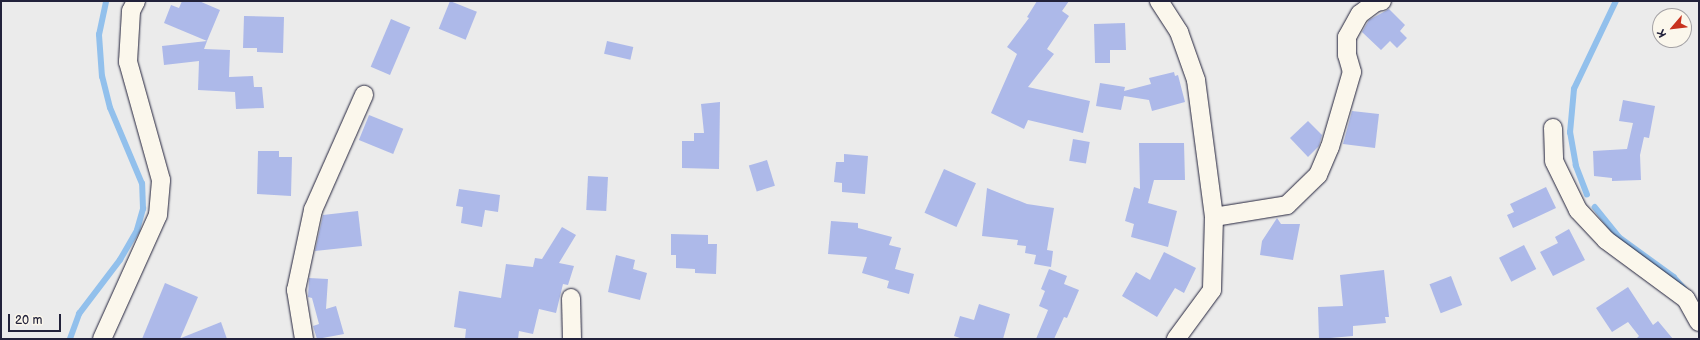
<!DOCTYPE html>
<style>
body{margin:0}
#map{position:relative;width:1700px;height:340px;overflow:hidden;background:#ebebeb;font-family:"Balsamiq Sans",sans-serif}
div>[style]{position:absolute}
.stream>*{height:5.5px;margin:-2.75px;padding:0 2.75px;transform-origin:2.75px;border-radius:2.75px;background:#92c0ec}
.building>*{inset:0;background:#adb9e9;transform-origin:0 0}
.roads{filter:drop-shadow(0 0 1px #22223b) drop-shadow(0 0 1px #22223b)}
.minor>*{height:18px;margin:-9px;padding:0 9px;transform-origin:9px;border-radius:9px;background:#fbf7ec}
span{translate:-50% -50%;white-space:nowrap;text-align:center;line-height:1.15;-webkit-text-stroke:4px #fbf7ec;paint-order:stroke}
.frame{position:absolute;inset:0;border:2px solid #22223b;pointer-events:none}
.north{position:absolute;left:1652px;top:8px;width:40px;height:40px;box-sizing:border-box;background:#fbf7ec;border:1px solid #a4a2a5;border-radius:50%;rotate:242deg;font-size:11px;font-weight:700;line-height:16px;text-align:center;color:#22223b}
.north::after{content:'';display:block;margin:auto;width:14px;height:18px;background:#c8321e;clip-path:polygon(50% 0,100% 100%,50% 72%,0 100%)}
.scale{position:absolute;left:8px;top:314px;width:53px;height:18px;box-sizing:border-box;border:2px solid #22223b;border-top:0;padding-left:5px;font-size:12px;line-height:14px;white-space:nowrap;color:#22223b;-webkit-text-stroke:3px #fbf7ec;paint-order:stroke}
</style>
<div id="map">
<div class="stream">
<div style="left:1587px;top:195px;width:31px;rotate:-111deg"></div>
<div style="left:1576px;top:166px;width:34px;rotate:-100deg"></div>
<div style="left:1570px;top:133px;width:44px;rotate:-84.8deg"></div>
<div style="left:1574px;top:89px;width:98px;rotate:-64.5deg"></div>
<div style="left:1595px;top:207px;width:38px;rotate:51deg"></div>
<div style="left:1619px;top:237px;width:68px;rotate:36deg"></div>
<div style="left:1674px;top:277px;width:15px;rotate:48deg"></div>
<div style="left:70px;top:339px;width:27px;rotate:-70deg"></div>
<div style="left:79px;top:314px;width:68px;rotate:-52.8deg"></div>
<div style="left:120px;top:260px;width:34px;rotate:-60deg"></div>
<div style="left:137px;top:230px;width:22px;rotate:-74deg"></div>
<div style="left:143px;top:209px;width:25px;rotate:-92deg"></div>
<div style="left:142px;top:184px;width:82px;rotate:-112.8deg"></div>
<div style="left:110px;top:108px;width:32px;rotate:-104deg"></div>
<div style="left:102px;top:77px;width:42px;rotate:-94.1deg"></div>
<div style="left:99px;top:35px;width:35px;rotate:-78deg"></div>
</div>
<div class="building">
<div style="clip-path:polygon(182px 1px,199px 1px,220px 10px,207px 41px,164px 23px,171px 5px,179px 8px)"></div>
<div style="left:450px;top:1px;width:29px;height:30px;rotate:22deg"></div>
<div style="clip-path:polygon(1037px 1px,1069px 1px,1062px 11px,1069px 16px,1047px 49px,1054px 54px,1028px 87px,1090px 101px,1083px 133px,1028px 120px,1024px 129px,991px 113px,1017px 54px,1007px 47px,1029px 18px,1027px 17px)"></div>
<div style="clip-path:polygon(1389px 9px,1405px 25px,1400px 31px,1407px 38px,1397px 48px,1390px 41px,1381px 50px,1362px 32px,1369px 20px)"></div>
<div style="clip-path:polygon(244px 16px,284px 17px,283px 53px,257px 52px,257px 48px,243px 48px)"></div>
<div style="left:391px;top:19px;width:21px;height:52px;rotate:23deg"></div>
<div style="clip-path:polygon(1125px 23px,1126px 50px,1110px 50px,1110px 63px,1095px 63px,1094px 24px)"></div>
<div style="clip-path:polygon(207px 41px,204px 49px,230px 50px,229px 77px,253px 76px,254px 87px,262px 87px,264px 108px,236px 109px,235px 92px,198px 90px,199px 61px,164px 65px,162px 46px)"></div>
<div style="left:607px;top:41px;width:27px;height:13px;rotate:13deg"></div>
<div style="clip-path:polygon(1174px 72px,1175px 76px,1178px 75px,1185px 102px,1152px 111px,1149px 100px,1124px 96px,1121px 110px,1096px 106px,1100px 83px,1125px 87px,1124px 91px,1151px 84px,1149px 78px)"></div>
<div style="clip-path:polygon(1623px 100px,1655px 106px,1649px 138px,1644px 137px,1640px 155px,1641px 180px,1612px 181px,1612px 178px,1594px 176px,1593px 151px,1627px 149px,1633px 123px,1619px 121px)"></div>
<div style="clip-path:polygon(720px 102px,719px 169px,682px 168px,682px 141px,694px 141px,694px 133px,704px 133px,701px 104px)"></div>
<div style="clip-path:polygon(1352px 111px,1379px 114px,1375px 148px,1343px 144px)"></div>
<div style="left:369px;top:115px;width:37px;height:27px;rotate:22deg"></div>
<div style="clip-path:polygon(1308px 121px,1322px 135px,1319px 146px,1308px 157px,1290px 138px)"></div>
<div style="left:1073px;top:139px;width:17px;height:22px;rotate:10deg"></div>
<div style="clip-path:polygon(1139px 143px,1184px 143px,1185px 180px,1154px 180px,1148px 203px,1177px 211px,1168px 247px,1131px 237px,1134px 224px,1125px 221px,1134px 187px,1140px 189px)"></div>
<div style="clip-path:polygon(258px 151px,279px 151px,279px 157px,292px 157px,291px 196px,257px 194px)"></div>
<div style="clip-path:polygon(844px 154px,868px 156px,865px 194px,842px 192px,842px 183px,834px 182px,836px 162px,844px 162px)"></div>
<div style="left:767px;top:160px;width:27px;height:19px;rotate:73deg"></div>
<div style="left:944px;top:169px;width:35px;height:48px;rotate:24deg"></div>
<div style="left:588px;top:176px;width:20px;height:34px;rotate:3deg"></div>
<div style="clip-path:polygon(1546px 187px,1556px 208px,1513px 228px,1507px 215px,1514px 212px,1510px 204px)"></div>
<div style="clip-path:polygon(987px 188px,1027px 204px,1054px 208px,1047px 250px,1053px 251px,1051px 267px,1034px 264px,1036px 255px,1025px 253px,1026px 246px,1017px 245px,1018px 240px,982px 236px)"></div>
<div style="clip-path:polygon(459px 189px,500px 195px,498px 212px,485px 210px,482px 227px,461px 223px,463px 207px,456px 206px)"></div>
<div style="clip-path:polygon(358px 211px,362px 246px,315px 251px,323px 215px)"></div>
<div style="clip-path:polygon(1277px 218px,1281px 224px,1300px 224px,1293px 260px,1260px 255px,1262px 241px)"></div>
<div style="clip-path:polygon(831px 221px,858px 223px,858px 228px,892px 237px,889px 245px,901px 248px,895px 269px,914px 274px,909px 294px,887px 288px,889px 281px,862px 273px,867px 257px,828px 254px)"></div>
<div style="clip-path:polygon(562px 227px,576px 235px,559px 263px,574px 266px,568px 285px,563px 284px,556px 313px,539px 309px,533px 334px,519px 331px,518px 339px,465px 339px,466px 329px,454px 327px,459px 291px,501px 298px,506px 264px,533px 267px,535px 258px,542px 259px)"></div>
<div style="clip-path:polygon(1569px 229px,1585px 260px,1553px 276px,1540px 252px,1558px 243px,1555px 237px)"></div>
<div style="clip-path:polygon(671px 234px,708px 235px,708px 244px,717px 244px,716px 274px,695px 273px,695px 269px,676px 268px,676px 255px,671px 255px)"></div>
<div style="left:1524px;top:245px;width:27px;height:28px;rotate:63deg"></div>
<div style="clip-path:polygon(1164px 252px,1196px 268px,1184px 293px,1175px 288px,1157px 317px,1122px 296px,1136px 272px,1150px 280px)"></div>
<div style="clip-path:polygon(616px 255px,635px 260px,633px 269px,647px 273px,640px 300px,608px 292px)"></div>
<div style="clip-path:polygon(1049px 269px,1067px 276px,1064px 284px,1079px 290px,1067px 318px,1064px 317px,1054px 339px,1036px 339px,1048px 310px,1039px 306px,1045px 291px,1041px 289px)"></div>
<div style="clip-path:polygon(1384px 270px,1389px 317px,1385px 317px,1386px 323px,1353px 326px,1353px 336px,1319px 339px,1318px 307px,1343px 306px,1340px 275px)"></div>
<div style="left:1451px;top:276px;width:31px;height:23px;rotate:69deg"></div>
<div style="clip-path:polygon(309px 278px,328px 279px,326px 309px,336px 306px,344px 334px,317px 339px,313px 326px,319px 324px,312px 298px,308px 297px)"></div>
<div style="clip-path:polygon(165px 283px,198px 297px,180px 339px,142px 339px)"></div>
<div style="clip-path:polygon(1628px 287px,1653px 325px,1658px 321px,1673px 339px,1636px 339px,1639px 336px,1628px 322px,1612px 332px,1596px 308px)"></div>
<div style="clip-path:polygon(979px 304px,1010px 314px,1003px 339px,963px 339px,954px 336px,960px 316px,974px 320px)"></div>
<div style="clip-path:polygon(221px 322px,227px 339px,182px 339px,181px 338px)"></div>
</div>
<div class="roads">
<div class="minor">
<div style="left:1159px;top:1px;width:37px;rotate:57deg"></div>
<div style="left:1179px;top:32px;width:51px;rotate:70.5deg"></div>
<div style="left:1196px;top:80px;width:138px;rotate:82.5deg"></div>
<div style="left:1214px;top:217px;width:73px;rotate:91.6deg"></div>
<div style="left:1212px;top:290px;width:61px;rotate:126.3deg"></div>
<div style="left:1553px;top:128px;width:33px;rotate:88deg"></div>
<div style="left:1554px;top:161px;width:55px;rotate:63.9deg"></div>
<div style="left:1578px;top:210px;width:41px;rotate:47deg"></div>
<div style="left:1606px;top:240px;width:99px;rotate:36.4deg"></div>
<div style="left:1686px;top:299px;width:26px;rotate:61deg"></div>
<div style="left:1214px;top:217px;width:74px;rotate:-9.3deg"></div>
<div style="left:1287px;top:205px;width:43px;rotate:-44.1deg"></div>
<div style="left:1318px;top:175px;width:30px;rotate:-67deg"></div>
<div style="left:1330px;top:147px;width:78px;rotate:-73.7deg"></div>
<div style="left:1352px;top:72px;width:18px;rotate:-106deg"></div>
<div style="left:1347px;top:55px;width:18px;rotate:-90deg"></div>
<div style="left:1347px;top:37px;width:26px;rotate:-61deg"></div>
<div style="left:1360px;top:14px;width:20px;rotate:-37deg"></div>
<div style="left:1376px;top:2px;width:6px;rotate:-9deg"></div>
<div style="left:571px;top:298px;width:41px;rotate:88.6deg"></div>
<div style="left:102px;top:339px;width:136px;rotate:-65.7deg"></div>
<div style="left:158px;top:215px;width:35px;rotate:-85deg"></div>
<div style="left:161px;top:180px;width:123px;rotate:-105.6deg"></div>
<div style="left:128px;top:62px;width:51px;rotate:-86.6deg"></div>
<div style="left:131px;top:11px;width:11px;rotate:-63deg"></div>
<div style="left:304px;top:339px;width:50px;rotate:-99.3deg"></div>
<div style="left:296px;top:290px;width:82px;rotate:-78deg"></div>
<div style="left:313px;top:210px;width:126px;rotate:-66.1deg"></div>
</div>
</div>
<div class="frame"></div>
<div class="north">K</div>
<div class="scale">20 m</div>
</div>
